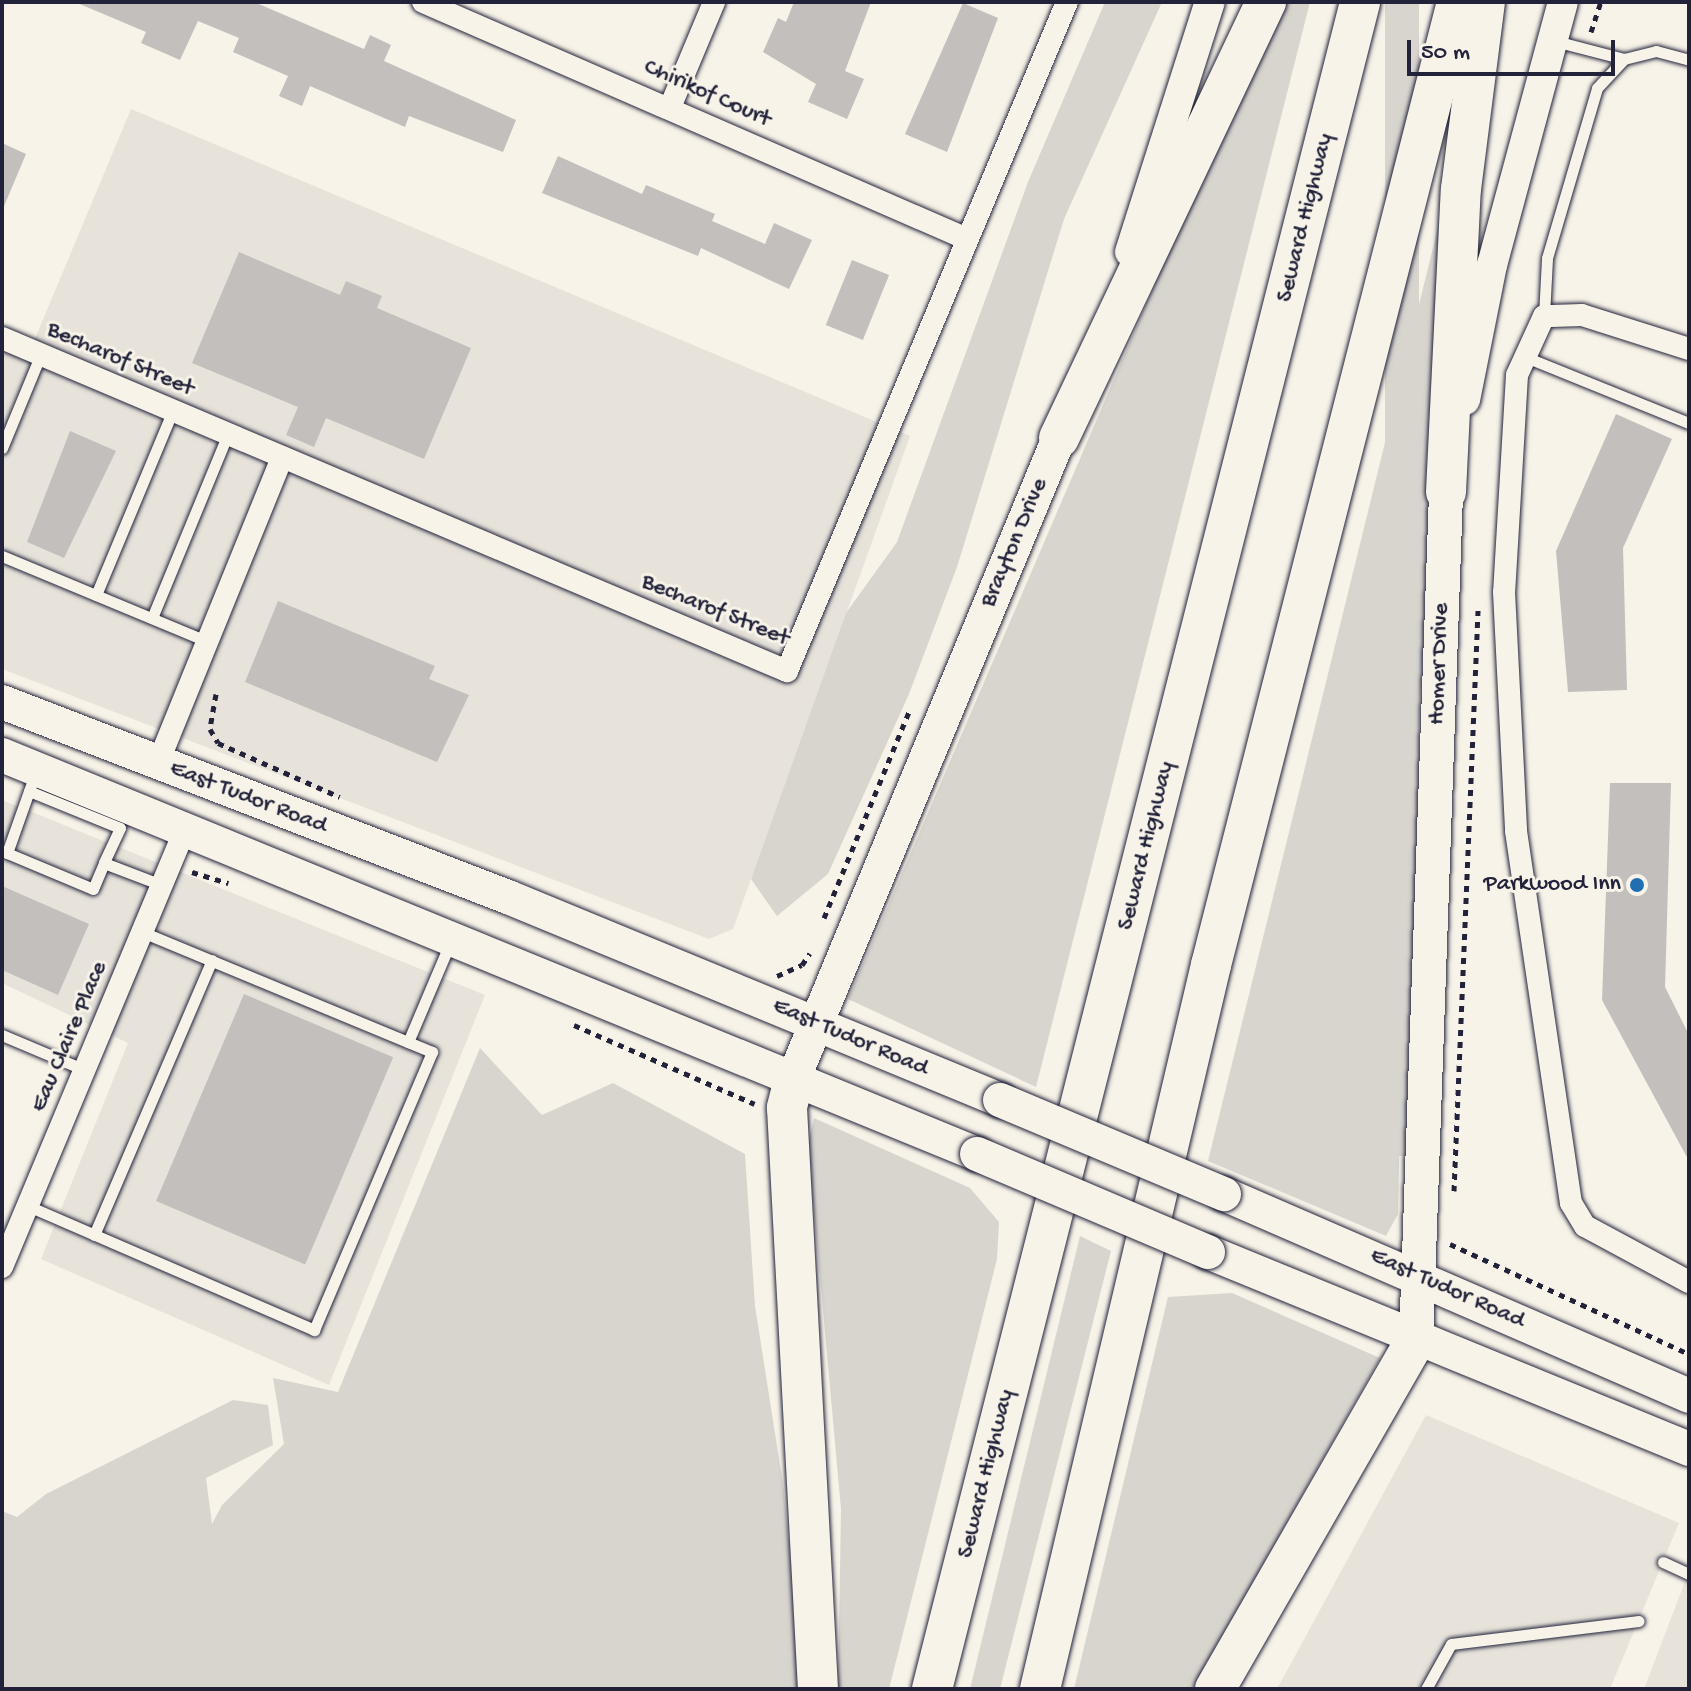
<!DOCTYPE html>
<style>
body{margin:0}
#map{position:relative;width:1691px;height:1691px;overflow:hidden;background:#f7f3e8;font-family:"Gochi Hand",sans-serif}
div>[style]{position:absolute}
.built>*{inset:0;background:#e7e3db}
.green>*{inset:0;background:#d8d5cf;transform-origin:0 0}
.building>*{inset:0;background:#c2bfbd;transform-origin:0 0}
.path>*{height:5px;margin-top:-2.5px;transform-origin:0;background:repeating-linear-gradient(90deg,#22223b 0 6px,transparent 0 12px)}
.roads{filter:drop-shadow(0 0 2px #22223b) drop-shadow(0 0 2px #22223b)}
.service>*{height:11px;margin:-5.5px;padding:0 5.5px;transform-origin:5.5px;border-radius:5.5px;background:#f7f3e8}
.minor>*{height:22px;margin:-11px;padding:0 11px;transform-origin:11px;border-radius:11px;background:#f7f3e8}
.secondary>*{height:30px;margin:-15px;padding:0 15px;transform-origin:15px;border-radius:15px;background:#f7f3e8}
.primary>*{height:34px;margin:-17px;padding:0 17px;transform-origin:17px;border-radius:17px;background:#f7f3e8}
.motorway>*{height:40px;margin:-20px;padding:0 20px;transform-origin:20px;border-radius:20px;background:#f7f3e8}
.bridges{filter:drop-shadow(0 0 2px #22223b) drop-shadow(0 0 2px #22223b)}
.primary-bridge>*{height:34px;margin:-17px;padding:0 17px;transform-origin:17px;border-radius:17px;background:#f7f3e8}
.dots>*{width:22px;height:22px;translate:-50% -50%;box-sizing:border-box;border:4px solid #f7f3e8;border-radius:50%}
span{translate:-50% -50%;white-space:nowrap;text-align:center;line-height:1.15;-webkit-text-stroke:6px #f7f3e8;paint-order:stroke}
.street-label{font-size:24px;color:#22223b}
.poi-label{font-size:24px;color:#22223b}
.right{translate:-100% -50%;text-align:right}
.frame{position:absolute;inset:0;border:4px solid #22223b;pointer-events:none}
.scale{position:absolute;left:1407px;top:40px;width:208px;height:36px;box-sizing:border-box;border:4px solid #22223b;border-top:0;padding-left:10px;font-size:24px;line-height:28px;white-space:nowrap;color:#22223b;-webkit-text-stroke:6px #f7f3e8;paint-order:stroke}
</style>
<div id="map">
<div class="built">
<div style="clip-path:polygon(131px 109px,910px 436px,733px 929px,709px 939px,2px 669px,2px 328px,34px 341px)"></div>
<div style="clip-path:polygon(2px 800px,485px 995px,329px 1385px,41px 1259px,128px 1043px,2px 983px)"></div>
<div style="clip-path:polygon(1426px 1415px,1679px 1523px,1610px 1689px,1277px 1689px)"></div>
<div style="clip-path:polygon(1689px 1571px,1689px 1689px,1644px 1689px)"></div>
</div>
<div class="green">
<div style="clip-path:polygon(1105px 2px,1162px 2px,1064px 219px,957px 567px,909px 694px,828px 874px,777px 916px,751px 879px,846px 613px,897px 542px,1028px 182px)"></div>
<div style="clip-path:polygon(1276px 2px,1310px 2px,1036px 1087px,848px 999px)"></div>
<div style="left:1385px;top:2px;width:34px;height:1154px"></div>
<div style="clip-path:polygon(1444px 203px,1449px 231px,1403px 973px,1398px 1214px,1386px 1236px,1208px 1161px)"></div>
<div style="clip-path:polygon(480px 1048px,542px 1115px,613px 1083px,745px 1154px,755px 1306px,783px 1484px,803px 1689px,2px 1689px,2px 1511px,17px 1517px,46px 1494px,233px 1400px,268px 1405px,273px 1445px,206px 1478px,212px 1524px,222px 1505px,284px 1444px,273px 1378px,338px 1392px)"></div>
<div style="clip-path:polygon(814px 1118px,970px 1188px,999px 1222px,997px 1259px,889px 1689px,838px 1689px,841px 1509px,808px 1145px)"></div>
<div style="clip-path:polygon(1080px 1236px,1111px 1251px,1000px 1689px,970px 1689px)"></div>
<div style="clip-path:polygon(1232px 1293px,1380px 1358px,1192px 1689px,1074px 1689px,1168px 1297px)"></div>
</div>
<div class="building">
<div style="clip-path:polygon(75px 2px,254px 2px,364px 49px,370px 35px,391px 45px,384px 61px,516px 120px,503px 152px,409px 116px,405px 127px,310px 86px,302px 106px,279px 96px,288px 76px,233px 52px,239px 38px,198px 21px,180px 60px,141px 43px,146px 32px)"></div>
<div style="clip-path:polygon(794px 2px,871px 2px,845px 71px,864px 79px,847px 119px,808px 102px,816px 84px,763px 52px,778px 18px,786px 22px)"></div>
<div style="clip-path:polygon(963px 3px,998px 18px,947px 152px,905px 134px)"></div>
<div style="clip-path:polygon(2px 143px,26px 154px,2px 211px)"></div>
<div style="clip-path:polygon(558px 156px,642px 194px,646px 185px,715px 214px,712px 221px,765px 244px,774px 223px,812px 240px,789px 289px,701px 248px,698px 256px,542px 193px)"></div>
<div style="clip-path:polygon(239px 252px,340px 295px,346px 281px,382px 296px,377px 308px,471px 348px,424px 459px,326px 418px,314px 447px,286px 435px,298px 407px,192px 363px)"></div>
<div style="left:852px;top:260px;width:40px;height:70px;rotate:22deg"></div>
<div style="clip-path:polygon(1616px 414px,1672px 439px,1623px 548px,1627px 690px,1568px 692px,1556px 551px)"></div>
<div style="clip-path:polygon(70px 431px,116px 451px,64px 558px,27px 542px)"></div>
<div style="clip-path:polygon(278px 601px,435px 666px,429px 679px,469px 695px,437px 762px,245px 682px)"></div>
<div style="clip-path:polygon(1610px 783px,1671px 783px,1665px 987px,1689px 1035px,1689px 1161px,1602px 1000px)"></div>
<div style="clip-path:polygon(2px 886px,89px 924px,58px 995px,2px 970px)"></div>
<div style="left:244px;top:994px;width:162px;height:225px;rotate:23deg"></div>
</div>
<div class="path">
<div style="left:1591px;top:32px;width:32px;rotate:-72deg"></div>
<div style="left:216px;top:694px;width:36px;rotate:100deg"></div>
<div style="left:210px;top:729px;width:16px;rotate:60deg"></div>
<div style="left:218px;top:743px;width:133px;rotate:23.9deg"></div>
<div style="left:192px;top:872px;width:38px;rotate:17deg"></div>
<div style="left:824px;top:918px;width:226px;rotate:-67.6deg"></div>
<div style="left:777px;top:976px;width:27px;rotate:-24deg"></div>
<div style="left:802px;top:965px;width:14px;rotate:-56deg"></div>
<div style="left:574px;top:1025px;width:197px;rotate:23.6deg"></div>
<div style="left:1454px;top:1191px;width:581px;rotate:-87.63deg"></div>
<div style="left:1450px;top:1244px;width:263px;rotate:24.7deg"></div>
</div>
<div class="roads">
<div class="service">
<div style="left:1555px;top:41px;width:71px;rotate:14.6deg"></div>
<div style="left:1544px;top:316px;width:58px;rotate:-87deg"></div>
<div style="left:1547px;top:258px;width:177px;rotate:-73.6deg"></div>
<div style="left:1597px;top:88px;width:40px;rotate:-47deg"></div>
<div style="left:1624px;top:59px;width:33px;rotate:-14deg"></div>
<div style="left:1656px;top:51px;width:34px;rotate:15deg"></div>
<div style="left:1523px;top:356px;width:179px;rotate:22deg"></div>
<div style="left:2px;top:448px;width:102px;rotate:-67.5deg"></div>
<div style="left:2px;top:556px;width:221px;rotate:22.6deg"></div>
<div style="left:96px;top:595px;width:200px;rotate:-67.4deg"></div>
<div style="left:152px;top:618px;width:199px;rotate:-67.6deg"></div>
<div style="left:35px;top:774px;width:84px;rotate:109.5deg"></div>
<div style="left:7px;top:853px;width:93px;rotate:22.7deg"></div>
<div style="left:93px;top:889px;width:28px;rotate:-67deg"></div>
<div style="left:104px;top:863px;width:62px;rotate:20.8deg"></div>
<div style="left:29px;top:791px;width:98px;rotate:22.1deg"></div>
<div style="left:120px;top:828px;width:38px;rotate:115deg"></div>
<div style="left:2px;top:1035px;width:90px;rotate:22.9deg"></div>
<div style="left:408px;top:1042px;width:108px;rotate:-67deg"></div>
<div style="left:28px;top:1206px;width:312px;rotate:23.4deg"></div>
<div style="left:314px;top:1330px;width:302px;rotate:-67deg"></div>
<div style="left:432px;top:1052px;width:313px;rotate:-157.5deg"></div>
<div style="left:94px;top:1235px;width:299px;rotate:-66.8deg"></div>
<div style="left:1663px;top:1562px;width:29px;rotate:25deg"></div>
<div style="left:1426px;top:1689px;width:51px;rotate:-60.9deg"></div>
<div style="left:1451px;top:1644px;width:189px;rotate:-7deg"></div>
</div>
<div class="minor">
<div style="left:423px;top:2px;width:593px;rotate:23.54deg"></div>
<div style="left:671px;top:105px;width:112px;rotate:-67.3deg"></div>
<div style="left:2px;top:338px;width:853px;rotate:22.99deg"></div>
<div style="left:787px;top:671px;width:725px;rotate:-67.29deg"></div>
<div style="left:1689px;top:349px;width:112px;rotate:-162.4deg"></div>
<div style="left:1582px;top:315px;width:38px;rotate:178deg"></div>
<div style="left:1544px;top:316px;width:65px;rotate:114.6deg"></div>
<div style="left:1517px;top:375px;width:217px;rotate:93.4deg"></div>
<div style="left:1504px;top:592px;width:239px;rotate:87.1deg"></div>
<div style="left:1516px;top:831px;width:376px;rotate:81.6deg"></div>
<div style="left:1571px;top:1203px;width:27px;rotate:59deg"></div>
<div style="left:1585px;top:1226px;width:118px;rotate:28.3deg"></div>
<div style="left:158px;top:763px;width:330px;rotate:-67.9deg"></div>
<div style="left:2px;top:1267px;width:476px;rotate:-67.3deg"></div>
</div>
<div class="secondary">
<div style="left:1130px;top:252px;width:262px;rotate:-72.3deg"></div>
<div style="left:1465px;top:400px;width:138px;rotate:-78.7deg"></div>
<div style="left:1492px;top:265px;width:272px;rotate:-74.9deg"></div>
</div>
<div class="primary">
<div style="left:2px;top:702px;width:542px;rotate:21.08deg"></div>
<div style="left:508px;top:897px;width:532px;rotate:22.42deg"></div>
<div style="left:2px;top:755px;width:1053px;rotate:22.26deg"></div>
<div style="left:795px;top:1075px;width:690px;rotate:-67.49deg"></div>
<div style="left:1224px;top:1194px;width:507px;rotate:23.48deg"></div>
<div style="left:1208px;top:1252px;width:520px;rotate:22.27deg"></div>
<div style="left:1416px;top:1340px;width:849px;rotate:-87.97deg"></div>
</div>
<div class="motorway">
<div style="left:1059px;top:438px;width:483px;rotate:-64.6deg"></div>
<div style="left:1446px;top:492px;width:303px;rotate:-87.2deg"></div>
<div style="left:1461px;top:189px;width:189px;rotate:-82.7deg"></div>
<div style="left:795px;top:1075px;width:34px;rotate:104deg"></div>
<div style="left:787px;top:1108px;width:582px;rotate:86.95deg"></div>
<div style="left:932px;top:1689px;width:1740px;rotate:-75.76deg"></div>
<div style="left:1040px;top:1689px;width:744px;rotate:-76.71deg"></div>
<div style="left:1211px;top:965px;width:994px;rotate:-75.67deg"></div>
<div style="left:1215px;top:1689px;width:403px;rotate:-60.1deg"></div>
</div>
</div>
<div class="bridges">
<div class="primary-bridge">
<div style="left:1000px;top:1100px;width:243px;rotate:22.8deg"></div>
<div style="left:977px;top:1154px;width:251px;rotate:23deg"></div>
</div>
</div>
<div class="dots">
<div style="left:1637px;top:885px;background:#1f6fb2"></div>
</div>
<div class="street-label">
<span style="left:707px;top:94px;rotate:24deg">Chirikof Court</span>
<span style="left:1306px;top:218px;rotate:-76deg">Seward Highway</span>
<span style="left:120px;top:360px;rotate:23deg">Becharof Street</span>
<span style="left:1015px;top:543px;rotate:-67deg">Brayton Drive</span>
<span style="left:715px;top:611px;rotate:22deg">Becharof Street</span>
<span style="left:1440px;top:664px;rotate:-88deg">Homer Drive</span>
<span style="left:248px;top:798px;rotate:21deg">East Tudor Road</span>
<span style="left:1147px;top:846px;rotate:-76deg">Seward Highway</span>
<span style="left:70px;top:1037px;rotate:-67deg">Eau Claire Place</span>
<span style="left:850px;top:1038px;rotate:23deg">East Tudor Road</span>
<span style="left:1447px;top:1289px;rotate:24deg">East Tudor Road</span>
<span style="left:987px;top:1474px;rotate:-76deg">Seward Highway</span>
</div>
<div class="poi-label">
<span class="right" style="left:1621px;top:885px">Parkwood Inn</span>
</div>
<div class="frame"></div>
<div class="scale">50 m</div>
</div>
